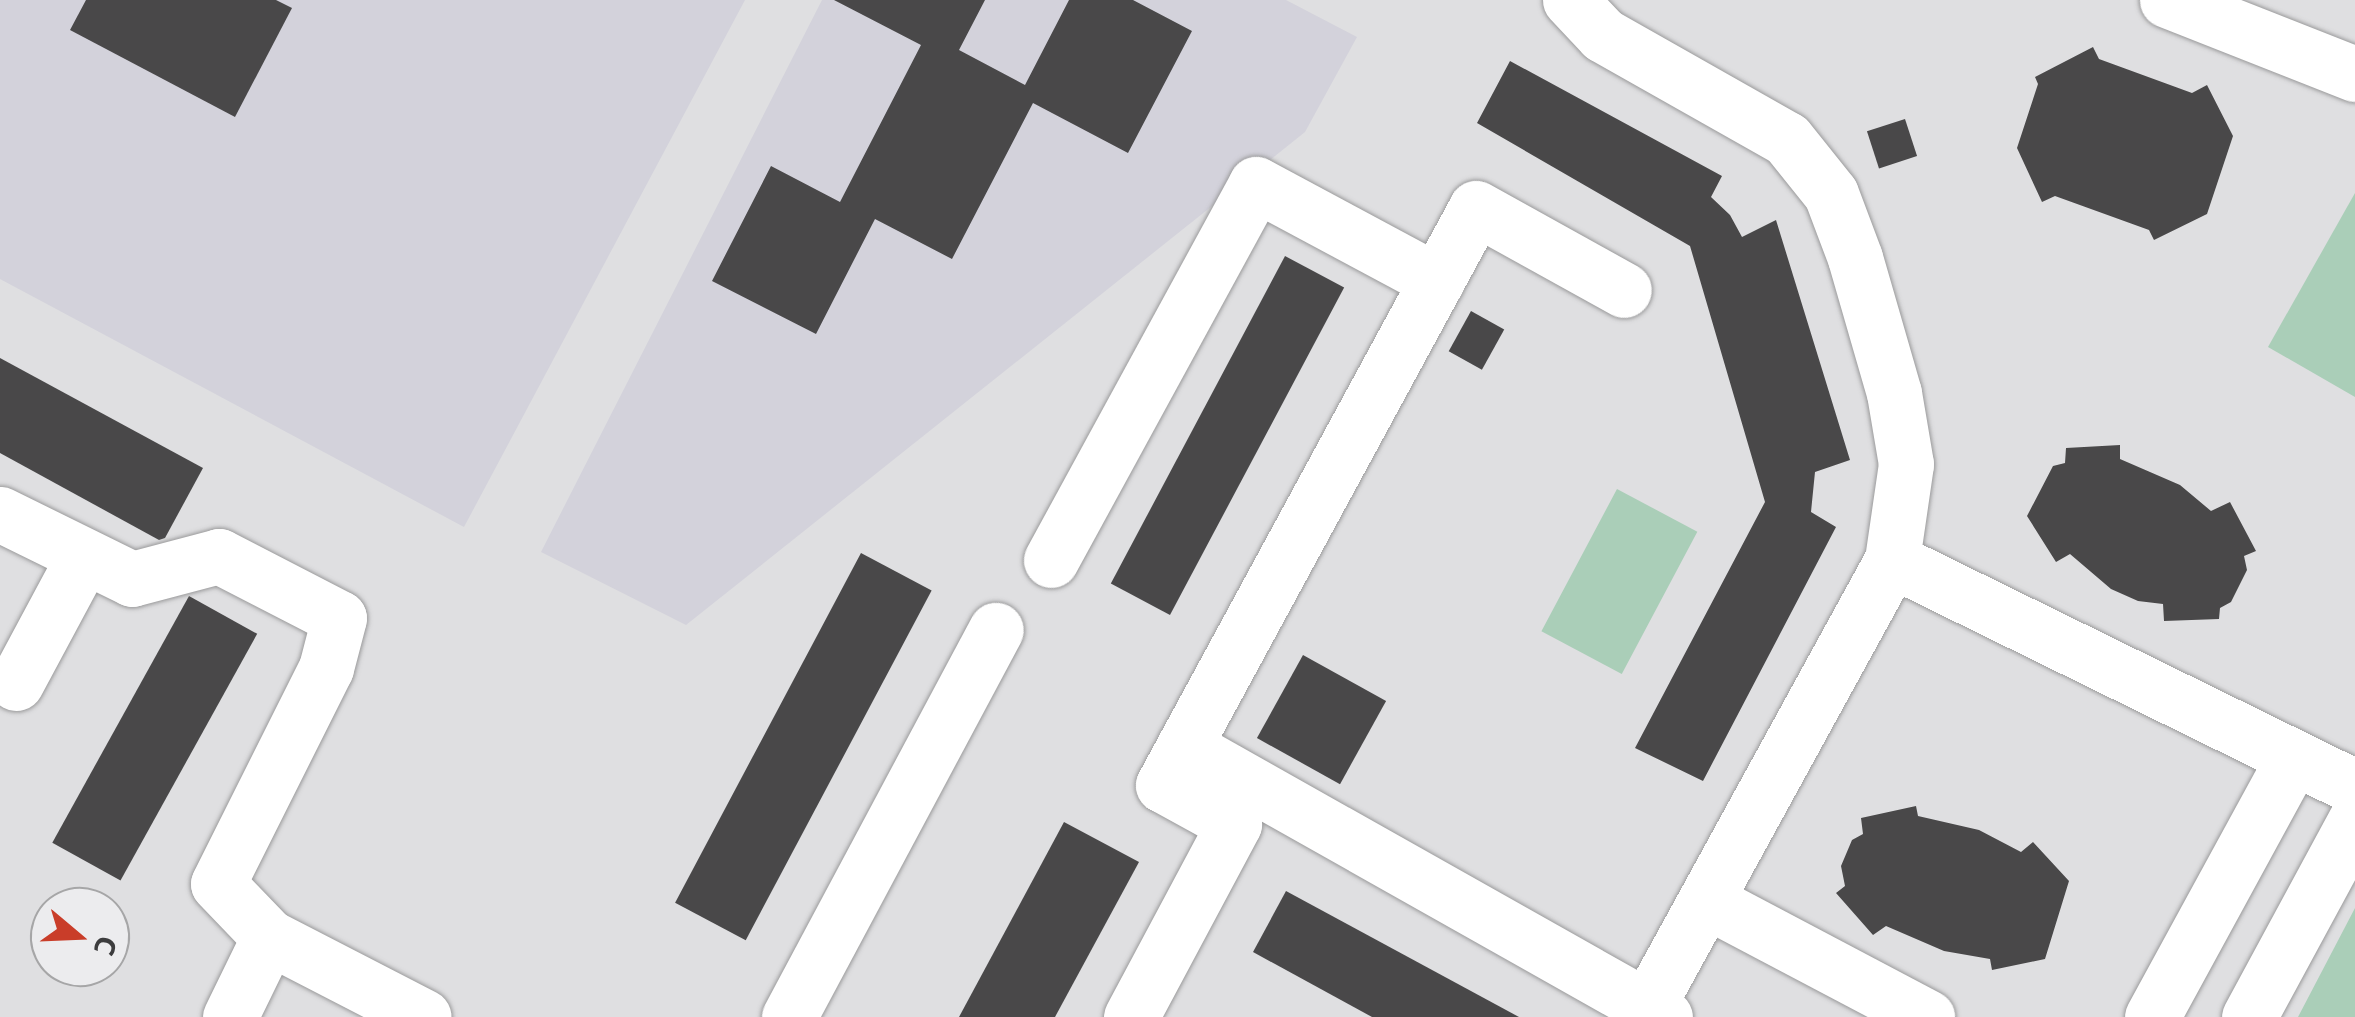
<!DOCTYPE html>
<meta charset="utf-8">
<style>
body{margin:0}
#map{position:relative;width:2355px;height:1017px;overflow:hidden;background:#dfdfe1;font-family:"Noto Sans",sans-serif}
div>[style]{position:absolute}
.built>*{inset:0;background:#d3d2db}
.green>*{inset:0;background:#aaceb8;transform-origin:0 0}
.building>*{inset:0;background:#494849;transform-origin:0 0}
.roads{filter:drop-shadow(0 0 2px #9a9a9b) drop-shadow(0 0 2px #9a9a9b)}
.minor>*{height:55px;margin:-27.5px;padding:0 27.5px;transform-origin:27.5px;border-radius:27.5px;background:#fff}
span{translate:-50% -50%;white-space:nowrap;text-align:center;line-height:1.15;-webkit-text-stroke:10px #ececee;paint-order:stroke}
.north{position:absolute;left:30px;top:887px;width:100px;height:100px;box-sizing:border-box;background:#ececee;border:2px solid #a6a6a7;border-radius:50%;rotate:109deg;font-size:28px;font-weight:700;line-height:40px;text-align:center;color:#3c3c3d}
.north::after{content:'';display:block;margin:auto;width:35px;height:45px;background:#c93d29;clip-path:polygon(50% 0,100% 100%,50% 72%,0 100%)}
</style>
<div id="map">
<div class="built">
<div style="clip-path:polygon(0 0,745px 0,464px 527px,0 279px)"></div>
<div style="clip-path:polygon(822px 0,1286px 0,1357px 37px,1305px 132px,686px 625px,541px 552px)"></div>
</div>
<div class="green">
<div style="clip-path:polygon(2355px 193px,2355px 397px,2268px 347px)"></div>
<div style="left:1617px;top:489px;width:91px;height:161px;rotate:28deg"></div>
<div style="clip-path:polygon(2355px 908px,2355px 1017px,2297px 1017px,2298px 1017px)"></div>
</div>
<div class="building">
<div style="clip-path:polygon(86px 0,276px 0,292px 8px,235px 117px,70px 30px)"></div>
<div style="clip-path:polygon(834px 0,985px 0,959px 50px,1025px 85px,1069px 0,1133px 0,1192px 31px,1128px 153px,1033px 103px,952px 259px,875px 219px,816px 334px,712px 281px,771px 166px,840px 202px,921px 45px)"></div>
<div style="clip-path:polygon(2093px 47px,2099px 59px,2192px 93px,2207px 85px,2233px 136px,2207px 214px,2154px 240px,2149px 230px,2055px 196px,2042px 202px,2017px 148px,2038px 84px,2035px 77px)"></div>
<div style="clip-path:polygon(1510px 61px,1722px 176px,1711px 197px,1730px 215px,1742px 237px,1776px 220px,1850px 460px,1815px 472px,1811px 512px,1836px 527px,1703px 781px,1635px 748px,1765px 502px,1690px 246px,1477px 123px)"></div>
<div style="left:1905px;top:119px;width:39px;height:40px;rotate:72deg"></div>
<div style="left:1285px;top:256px;width:67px;height:371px;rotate:28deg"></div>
<div style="left:1471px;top:311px;width:38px;height:46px;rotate:29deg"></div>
<div style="clip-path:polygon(0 358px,203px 468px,165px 538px,159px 540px,0 453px)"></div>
<div style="clip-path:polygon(2120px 445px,2120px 459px,2180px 485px,2211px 511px,2230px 502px,2256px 551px,2244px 556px,2247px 570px,2231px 602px,2220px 608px,2219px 619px,2164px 621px,2163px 604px,2138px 601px,2111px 589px,2070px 554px,2056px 562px,2027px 516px,2053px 466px,2065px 463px,2066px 448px)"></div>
<div style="left:861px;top:553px;width:80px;height:396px;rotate:28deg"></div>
<div style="left:189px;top:596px;width:78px;height:282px;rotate:29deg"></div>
<div style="left:1303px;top:655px;width:95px;height:95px;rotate:29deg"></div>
<div style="clip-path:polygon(1916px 806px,1918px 816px,1979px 830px,2021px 852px,2033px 842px,2069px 881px,2045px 959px,1992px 970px,1990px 959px,1944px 951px,1886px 926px,1873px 935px,1836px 893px,1845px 886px,1841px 866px,1852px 840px,1863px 834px,1861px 818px)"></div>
<div style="clip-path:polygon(1064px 822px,1139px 862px,1055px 1017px,959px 1017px)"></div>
<div style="clip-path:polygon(1286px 891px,1519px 1017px,1372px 1017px,1253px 952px)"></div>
</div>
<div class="roads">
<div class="minor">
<div style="left:1570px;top:0;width:48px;rotate:46.7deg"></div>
<div style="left:1603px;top:35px;width:211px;rotate:29.5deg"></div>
<div style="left:1787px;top:139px;width:70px;rotate:51.3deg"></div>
<div style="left:1831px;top:194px;width:68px;rotate:69.4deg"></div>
<div style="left:1855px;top:258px;width:141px;rotate:73.9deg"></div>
<div style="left:1894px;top:393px;width:72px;rotate:80.4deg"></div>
<div style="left:1906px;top:464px;width:97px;rotate:98.3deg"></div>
<div style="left:1892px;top:560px;width:510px;rotate:118.73deg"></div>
<div style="left:2167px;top:0;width:202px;rotate:21.5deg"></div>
<div style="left:0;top:514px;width:147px;rotate:26.2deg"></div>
<div style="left:132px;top:579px;width:90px;rotate:-14.8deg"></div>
<div style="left:219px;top:556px;width:135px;rotate:27.3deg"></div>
<div style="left:339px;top:618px;width:52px;rotate:104.6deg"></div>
<div style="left:326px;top:668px;width:241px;rotate:116.6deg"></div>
<div style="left:218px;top:884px;width:74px;rotate:46.1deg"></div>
<div style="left:1051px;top:560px;width:428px;rotate:-61.4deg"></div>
<div style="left:1256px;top:184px;width:205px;rotate:28.2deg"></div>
<div style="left:1892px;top:560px;width:516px;rotate:26.12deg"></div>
<div style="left:16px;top:683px;width:142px;rotate:-61.8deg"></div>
<div style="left:1184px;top:746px;width:552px;rotate:29.4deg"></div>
<div style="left:1707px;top:901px;width:249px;rotate:27.8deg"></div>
<div style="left:230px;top:1017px;width:89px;rotate:-64deg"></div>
<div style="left:269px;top:937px;width:174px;rotate:27.3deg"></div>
<div style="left:789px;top:1017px;width:439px;rotate:-61.9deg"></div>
<div style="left:1131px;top:1017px;width:219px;rotate:-61.9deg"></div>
<div style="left:1234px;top:824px;width:81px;rotate:-151.2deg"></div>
<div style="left:1163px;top:785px;width:656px;rotate:-61.52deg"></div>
<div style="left:1476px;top:208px;width:169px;rotate:29deg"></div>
<div style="left:2152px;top:1017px;width:296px;rotate:-61.4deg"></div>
<div style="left:2249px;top:1017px;width:223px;rotate:-61.6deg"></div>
</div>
</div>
<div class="north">С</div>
</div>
